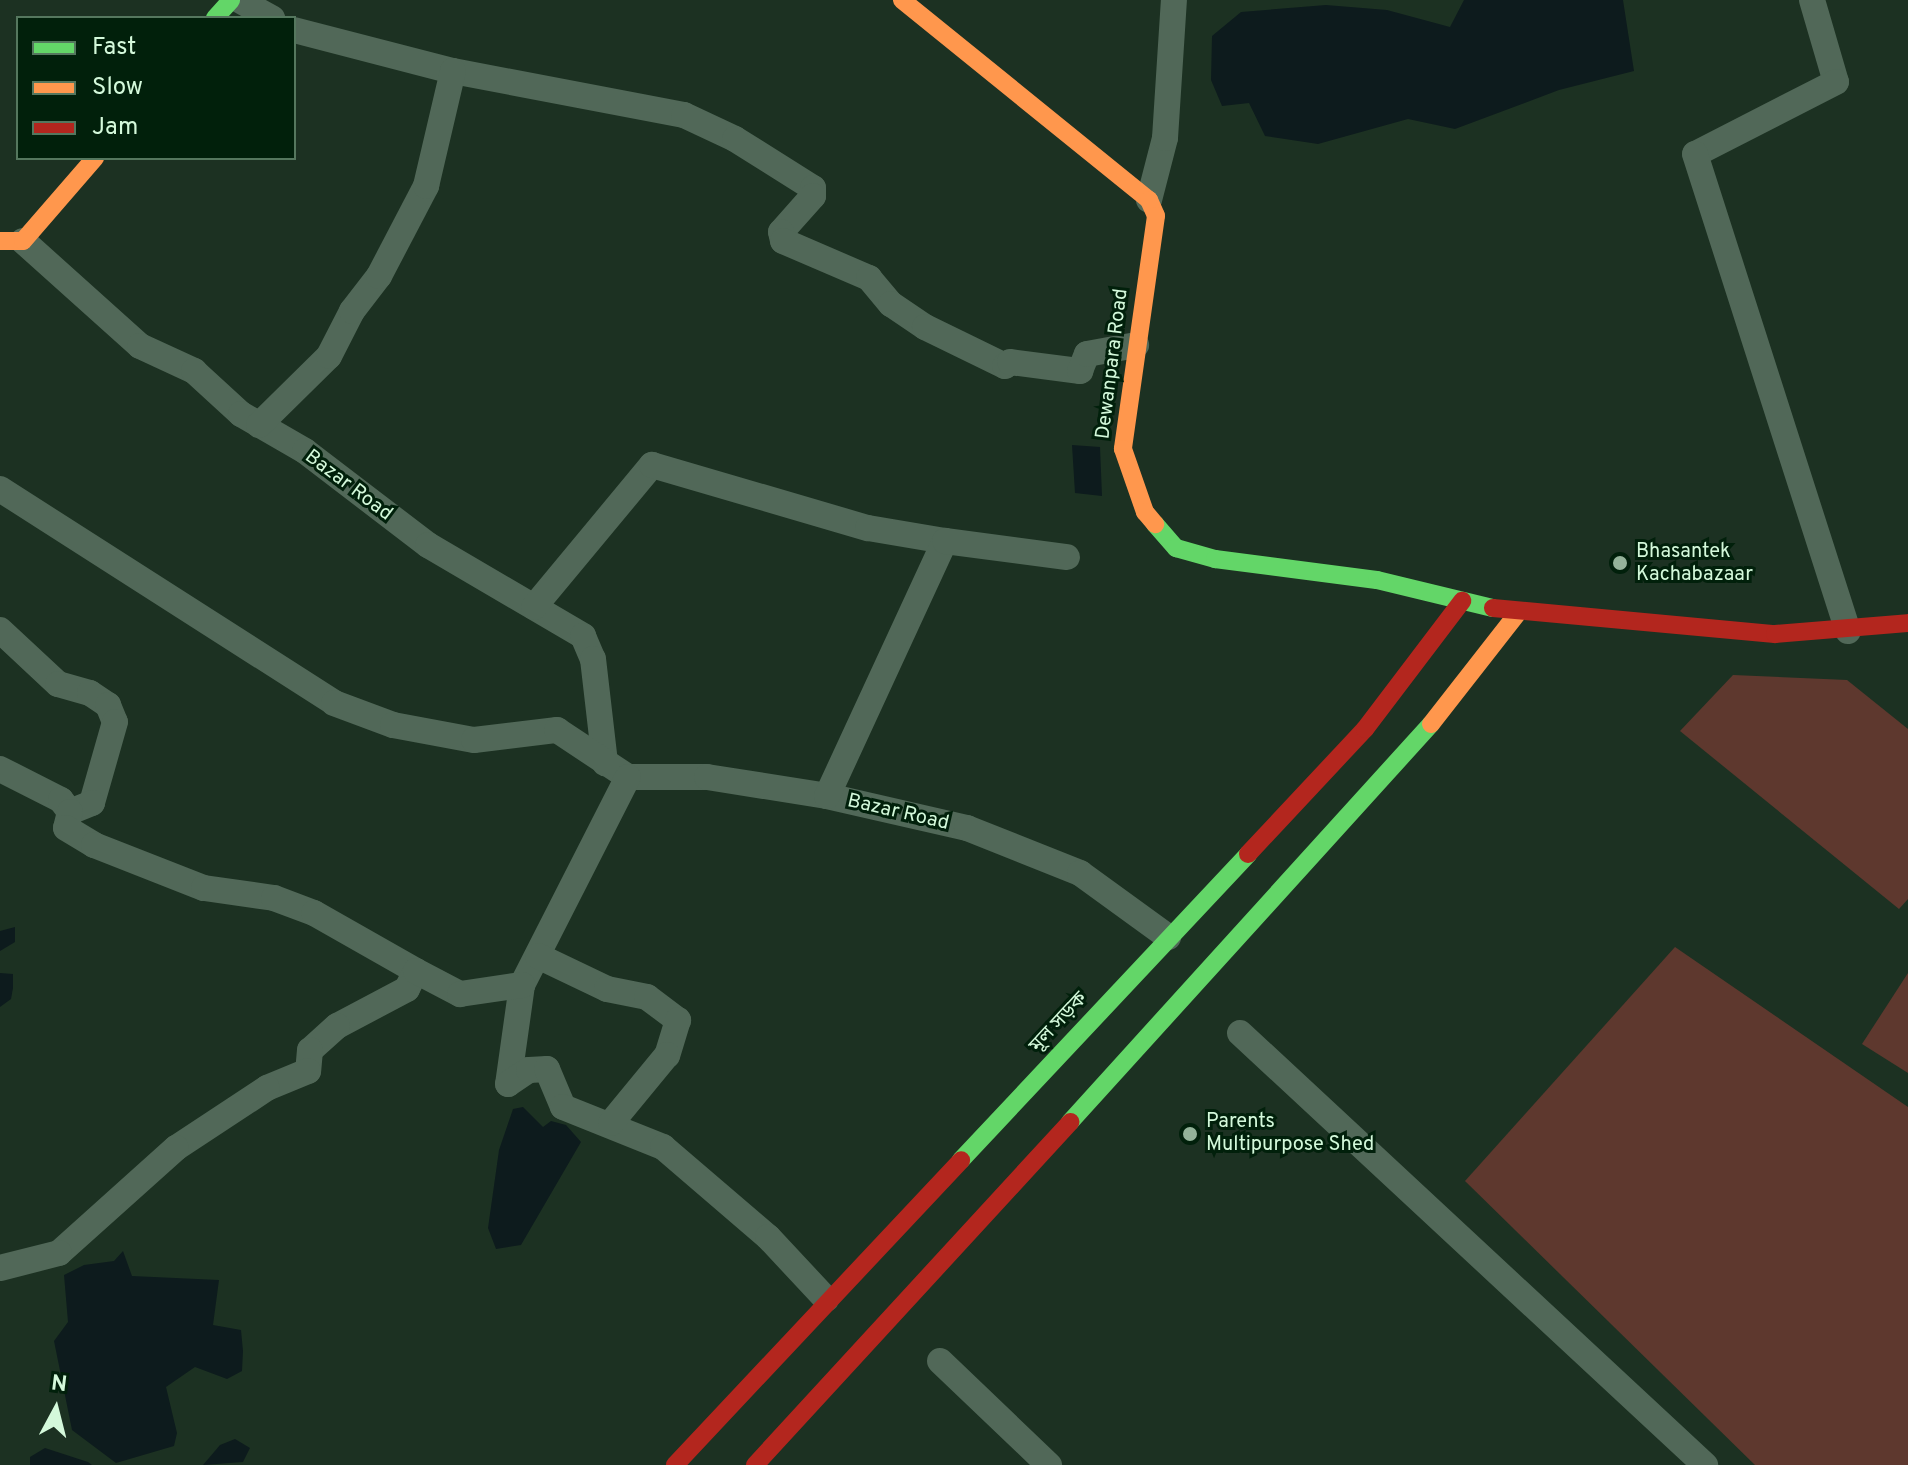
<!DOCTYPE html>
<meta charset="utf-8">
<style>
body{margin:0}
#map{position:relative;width:1908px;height:1465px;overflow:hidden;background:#1c3122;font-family:Overpass,"Noto Sans Bengali",sans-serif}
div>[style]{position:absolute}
.green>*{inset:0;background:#5e382e}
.water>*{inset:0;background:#0d1b1d}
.street>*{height:26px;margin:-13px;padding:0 13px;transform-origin:13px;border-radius:13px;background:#516858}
.fast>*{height:18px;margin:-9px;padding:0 9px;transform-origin:9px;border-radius:9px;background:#63d668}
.slow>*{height:18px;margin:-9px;padding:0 9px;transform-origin:9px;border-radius:9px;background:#ff974d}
.jam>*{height:18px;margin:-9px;padding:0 9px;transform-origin:9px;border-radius:9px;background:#b3261e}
.dots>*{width:22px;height:22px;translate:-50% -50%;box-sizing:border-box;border:4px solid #01200b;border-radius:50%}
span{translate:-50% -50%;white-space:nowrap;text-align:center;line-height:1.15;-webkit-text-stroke:6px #01200b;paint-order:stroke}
.street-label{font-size:20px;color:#d4f9db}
.poi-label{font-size:20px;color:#d4f9db}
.left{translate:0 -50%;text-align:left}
.legend{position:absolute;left:16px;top:16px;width:280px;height:144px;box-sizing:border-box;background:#01200b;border:2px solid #55775e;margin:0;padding:10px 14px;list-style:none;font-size:24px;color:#d4f9db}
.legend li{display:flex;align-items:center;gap:16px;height:40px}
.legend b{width:40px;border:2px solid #55775e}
.north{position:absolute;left:16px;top:1369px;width:80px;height:80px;-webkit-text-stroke:6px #01200b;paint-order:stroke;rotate:7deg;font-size:22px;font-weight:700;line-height:32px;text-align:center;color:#d4f9db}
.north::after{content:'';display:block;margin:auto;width:28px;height:36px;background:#d4f9db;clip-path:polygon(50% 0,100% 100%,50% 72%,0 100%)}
</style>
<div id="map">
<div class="green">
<div style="clip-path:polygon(1733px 675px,1847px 680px,1908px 729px,1908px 899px,1899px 909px,1680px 731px)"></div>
<div style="clip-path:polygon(1675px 947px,1908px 1107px,1908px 1465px,1755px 1465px,1465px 1181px)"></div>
<div style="clip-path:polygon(1908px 973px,1908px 1073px,1862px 1044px)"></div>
</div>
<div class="water">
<div style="clip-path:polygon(1464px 0,1623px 0,1634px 71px,1559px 90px,1455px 129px,1408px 119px,1318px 144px,1265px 136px,1249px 103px,1222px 106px,1211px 80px,1212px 36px,1241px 12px,1326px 5px,1387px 10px,1450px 27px)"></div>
<div style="clip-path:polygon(1072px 445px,1100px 447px,1102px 496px,1075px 493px)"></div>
<div style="clip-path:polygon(15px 927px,15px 942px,0 951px,0 931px)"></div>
<div style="clip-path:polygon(0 973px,13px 974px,13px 988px,11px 999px,0 1007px)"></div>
<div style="clip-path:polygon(523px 1107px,543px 1127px,551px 1121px,566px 1125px,581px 1142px,521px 1245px,496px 1249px,488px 1228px,499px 1150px,513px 1109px)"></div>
<div style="clip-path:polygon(123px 1251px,132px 1276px,219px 1280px,213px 1325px,241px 1330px,243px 1351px,242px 1371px,227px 1379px,195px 1367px,166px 1387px,177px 1433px,174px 1446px,116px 1463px,72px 1430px,54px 1341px,68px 1322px,64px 1275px,84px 1265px,114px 1261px)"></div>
<div style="clip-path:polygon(235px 1439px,250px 1448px,243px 1462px,203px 1465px,220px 1445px)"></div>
<div style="clip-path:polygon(45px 1448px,88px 1462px,92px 1465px,30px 1465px,30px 1457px)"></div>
</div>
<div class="street">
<div style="left:239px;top:0;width:38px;rotate:29deg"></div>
<div style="left:1812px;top:0;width:85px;rotate:73.7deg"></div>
<div style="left:1836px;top:82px;width:158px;rotate:152.9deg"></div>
<div style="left:1695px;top:154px;width:501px;rotate:72.22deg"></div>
<div style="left:294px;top:30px;width:164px;rotate:14.5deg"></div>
<div style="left:453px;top:71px;width:235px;rotate:10.8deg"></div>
<div style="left:684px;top:115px;width:56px;rotate:25.2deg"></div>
<div style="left:735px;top:139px;width:92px;rotate:32.1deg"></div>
<div style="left:813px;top:188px;width:8px;rotate:90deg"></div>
<div style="left:813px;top:196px;width:48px;rotate:131.6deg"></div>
<div style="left:781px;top:232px;width:9px;rotate:77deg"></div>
<div style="left:783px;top:241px;width:94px;rotate:23.3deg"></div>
<div style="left:869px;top:278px;width:34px;rotate:50deg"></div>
<div style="left:891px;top:304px;width:41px;rotate:34.1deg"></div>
<div style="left:925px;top:327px;width:89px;rotate:26deg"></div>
<div style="left:1005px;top:366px;width:6px;rotate:-39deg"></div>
<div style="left:1010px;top:362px;width:71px;rotate:7.3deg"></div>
<div style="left:1080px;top:371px;width:18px;rotate:-68deg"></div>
<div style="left:1087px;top:354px;width:50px;rotate:-10.4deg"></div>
<div style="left:1149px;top:200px;width:64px;rotate:-75.5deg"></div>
<div style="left:1165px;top:138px;width:138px;rotate:-86.3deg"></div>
<div style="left:23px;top:241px;width:157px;rotate:41.9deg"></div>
<div style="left:140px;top:346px;width:60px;rotate:24.8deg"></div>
<div style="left:194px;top:371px;width:64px;rotate:42.5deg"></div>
<div style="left:241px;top:414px;width:74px;rotate:30deg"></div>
<div style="left:305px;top:451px;width:155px;rotate:37.4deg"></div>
<div style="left:428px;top:545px;width:180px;rotate:30.4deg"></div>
<div style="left:583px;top:636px;width:25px;rotate:67deg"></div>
<div style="left:593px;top:659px;width:105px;rotate:83.4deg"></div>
<div style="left:259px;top:425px;width:98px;rotate:-44.6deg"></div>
<div style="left:329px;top:356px;width:51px;rotate:-62.9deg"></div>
<div style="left:352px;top:311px;width:44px;rotate:-52.4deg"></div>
<div style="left:379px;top:276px;width:102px;rotate:-62.4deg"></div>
<div style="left:426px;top:186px;width:118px;rotate:-76.8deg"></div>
<div style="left:0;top:489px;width:397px;rotate:32.6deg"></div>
<div style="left:334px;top:703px;width:63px;rotate:20.4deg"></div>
<div style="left:393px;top:725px;width:82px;rotate:10.5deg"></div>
<div style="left:474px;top:740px;width:84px;rotate:-6.9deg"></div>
<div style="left:557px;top:730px;width:85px;rotate:33.5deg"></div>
<div style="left:628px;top:777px;width:79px"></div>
<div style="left:707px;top:777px;width:121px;rotate:9deg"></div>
<div style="left:827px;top:796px;width:144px;rotate:12.9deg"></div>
<div style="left:967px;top:828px;width:122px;rotate:21.7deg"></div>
<div style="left:1080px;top:873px;width:109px;rotate:36deg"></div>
<div style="left:534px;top:607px;width:185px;rotate:-50.3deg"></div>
<div style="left:652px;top:465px;width:225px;rotate:16.3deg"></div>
<div style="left:868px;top:528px;width:78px;rotate:9.6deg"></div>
<div style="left:0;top:630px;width:79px;rotate:43deg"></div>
<div style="left:58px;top:684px;width:33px;rotate:16deg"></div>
<div style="left:90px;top:693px;width:22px;rotate:34deg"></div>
<div style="left:108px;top:705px;width:18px;rotate:68deg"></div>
<div style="left:115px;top:722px;width:84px;rotate:105.9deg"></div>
<div style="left:92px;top:803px;width:24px;rotate:158deg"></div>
<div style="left:0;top:769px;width:68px;rotate:26.9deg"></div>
<div style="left:61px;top:800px;width:15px;rotate:53deg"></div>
<div style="left:70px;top:812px;width:16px;rotate:104deg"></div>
<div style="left:66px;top:828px;width:33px;rotate:31deg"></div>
<div style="left:94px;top:845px;width:118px;rotate:21.4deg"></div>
<div style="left:204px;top:888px;width:71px;rotate:8.1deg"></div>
<div style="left:274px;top:898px;width:43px;rotate:20.6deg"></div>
<div style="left:314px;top:913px;width:117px;rotate:29.6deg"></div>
<div style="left:416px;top:971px;width:20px;rotate:117deg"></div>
<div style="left:407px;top:989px;width:79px;rotate:152.1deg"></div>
<div style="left:337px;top:1026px;width:36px;rotate:138deg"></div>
<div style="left:310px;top:1050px;width:21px;rotate:95deg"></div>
<div style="left:308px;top:1071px;width:44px;rotate:157.5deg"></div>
<div style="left:267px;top:1088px;width:109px;rotate:146.6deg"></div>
<div style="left:176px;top:1148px;width:157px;rotate:138.1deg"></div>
<div style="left:59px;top:1253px;width:61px;rotate:165.7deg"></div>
<div style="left:628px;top:777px;width:233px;rotate:117deg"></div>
<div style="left:522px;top:985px;width:100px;rotate:98deg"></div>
<div style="left:508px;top:1084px;width:25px;rotate:-34deg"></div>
<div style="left:529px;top:1070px;width:18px;rotate:-3deg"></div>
<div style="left:547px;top:1069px;width:41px;rotate:67.2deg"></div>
<div style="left:563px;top:1107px;width:108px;rotate:21.8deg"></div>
<div style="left:663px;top:1147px;width:138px;rotate:40.6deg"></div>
<div style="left:768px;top:1237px;width:85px;rotate:46.9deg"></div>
<div style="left:827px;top:796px;width:281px;rotate:-65.2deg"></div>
<div style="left:945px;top:541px;width:123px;rotate:7.5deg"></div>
<div style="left:538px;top:956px;width:76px;rotate:25.6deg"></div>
<div style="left:607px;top:989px;width:41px;rotate:11.3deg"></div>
<div style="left:647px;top:997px;width:39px;rotate:37deg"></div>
<div style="left:678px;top:1020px;width:37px;rotate:107deg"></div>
<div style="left:667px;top:1055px;width:88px;rotate:129.5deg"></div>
<div style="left:416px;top:971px;width:50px;rotate:27.6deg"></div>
<div style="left:460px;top:994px;width:63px;rotate:-8.3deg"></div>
<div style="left:1240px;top:1033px;width:635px;rotate:42.89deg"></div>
<div style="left:940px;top:1361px;width:151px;rotate:43.7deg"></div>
</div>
<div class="fast">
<div style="left:215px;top:18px;width:24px;rotate:-48deg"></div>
<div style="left:1155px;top:524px;width:32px;rotate:49deg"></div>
<div style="left:1176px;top:548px;width:41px;rotate:15.8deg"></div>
<div style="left:1215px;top:559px;width:163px;rotate:7.4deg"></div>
<div style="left:1377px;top:580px;width:119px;rotate:13.6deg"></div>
<div style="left:1070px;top:1122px;width:537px;rotate:-47.79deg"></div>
<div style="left:961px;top:1160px;width:420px;rotate:-46.8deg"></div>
</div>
<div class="slow">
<div style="left:902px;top:0;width:318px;rotate:39deg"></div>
<div style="left:1149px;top:200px;width:17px;rotate:66deg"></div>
<div style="left:1156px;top:216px;width:235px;rotate:98.1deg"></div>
<div style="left:1123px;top:449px;width:67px;rotate:70.8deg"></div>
<div style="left:1145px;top:512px;width:16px;rotate:50deg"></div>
<div style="left:0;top:241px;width:23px"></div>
<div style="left:23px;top:241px;width:110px;rotate:-49.1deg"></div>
<div style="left:1431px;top:724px;width:140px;rotate:-52deg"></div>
</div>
<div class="jam">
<div style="left:1493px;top:608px;width:283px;rotate:5.3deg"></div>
<div style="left:1775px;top:634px;width:133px;rotate:-4.7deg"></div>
<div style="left:1248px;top:854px;width:171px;rotate:-46.9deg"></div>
<div style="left:1365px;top:729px;width:161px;rotate:-52.8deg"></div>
<div style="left:675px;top:1465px;width:418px;rotate:-46.8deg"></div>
<div style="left:755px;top:1465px;width:466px;rotate:-47.4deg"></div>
</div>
<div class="dots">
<div style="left:1620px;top:563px;background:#94b39a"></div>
<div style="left:1190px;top:1134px;background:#94b39a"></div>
</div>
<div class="street-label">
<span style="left:1113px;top:364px;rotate:-83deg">Dewanpara Road</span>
<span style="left:348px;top:486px;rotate:37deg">Bazar Road</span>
<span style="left:898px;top:813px;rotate:13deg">Bazar Road</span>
<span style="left:1059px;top:1023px;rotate:-47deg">মূল সড়ক</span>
</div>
<div class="poi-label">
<span class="left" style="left:1636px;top:564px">Bhasantek<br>Kachabazaar</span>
<span class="left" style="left:1206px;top:1134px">Parents<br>Multipurpose Shed</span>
</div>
<ul class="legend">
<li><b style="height:10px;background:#63d668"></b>Fast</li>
<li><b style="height:10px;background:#ff974d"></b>Slow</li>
<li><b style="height:10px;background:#b3261e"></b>Jam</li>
</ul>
<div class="north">N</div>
</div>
